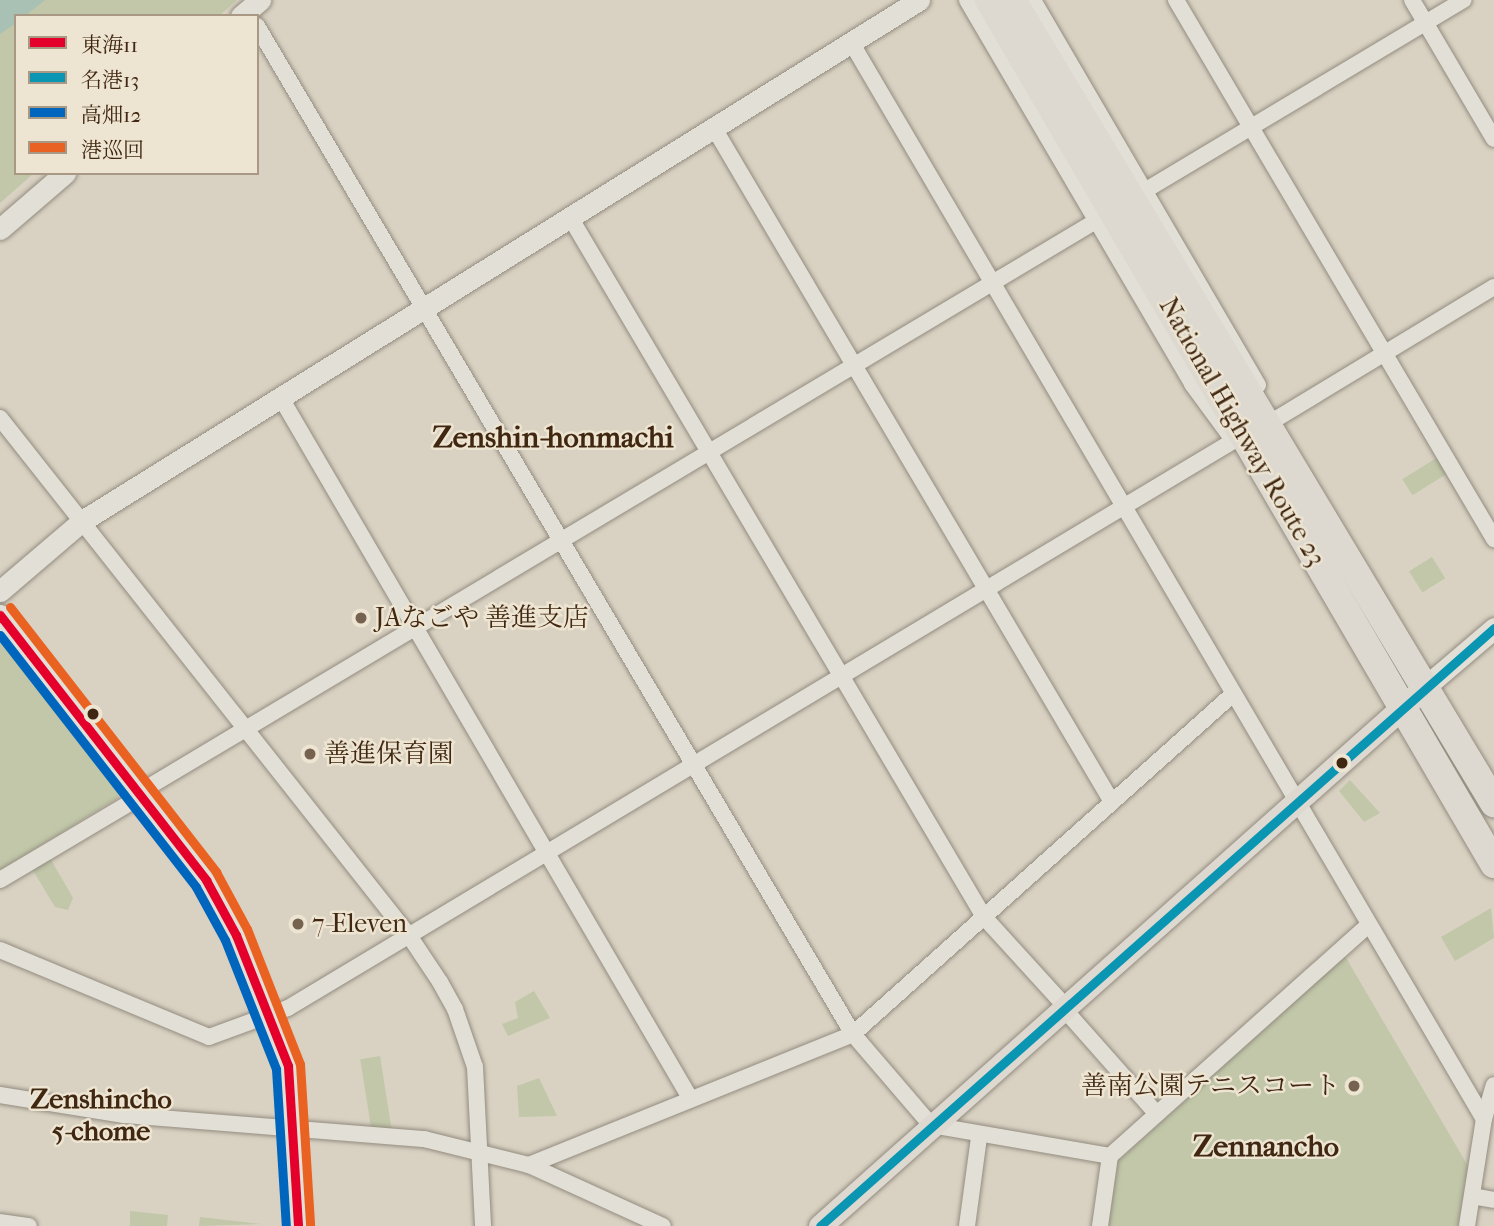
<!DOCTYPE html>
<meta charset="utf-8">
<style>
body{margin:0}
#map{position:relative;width:1494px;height:1226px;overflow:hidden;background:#d9d2c2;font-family:"IM FELL French Canon","Noto Serif JP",serif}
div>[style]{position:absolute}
.green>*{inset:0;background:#c1c7a8;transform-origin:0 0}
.water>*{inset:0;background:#a9c0b4}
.roads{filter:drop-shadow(0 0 2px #938c80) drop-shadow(0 0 2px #938c80)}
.street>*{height:16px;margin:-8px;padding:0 8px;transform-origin:8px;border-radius:8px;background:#e2dfd6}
.secondary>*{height:21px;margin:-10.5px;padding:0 10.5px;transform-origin:10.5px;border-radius:10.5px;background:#e2dfd6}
.primary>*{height:23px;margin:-11.5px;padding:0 11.5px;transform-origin:11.5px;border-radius:11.5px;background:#ddd9d0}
.highway>*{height:28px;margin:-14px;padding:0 14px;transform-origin:14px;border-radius:14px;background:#ddd9d0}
.bus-1>*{height:9px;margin:-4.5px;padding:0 4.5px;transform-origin:4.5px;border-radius:4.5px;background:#e4002b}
.bus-2>*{height:9px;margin:-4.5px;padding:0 4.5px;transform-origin:4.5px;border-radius:4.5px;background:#0a96b2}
.bus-3>*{height:9px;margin:-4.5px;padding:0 4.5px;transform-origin:4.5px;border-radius:4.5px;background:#0065bd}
.bus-4>*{height:9px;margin:-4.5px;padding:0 4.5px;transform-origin:4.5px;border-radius:4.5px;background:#e96221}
.dots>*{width:19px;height:19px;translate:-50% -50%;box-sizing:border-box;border:4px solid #ede4d1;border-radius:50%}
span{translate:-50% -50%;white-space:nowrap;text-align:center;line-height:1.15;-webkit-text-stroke:5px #ede4d1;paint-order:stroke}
.street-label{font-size:26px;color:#402711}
.poi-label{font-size:26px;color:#402711}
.left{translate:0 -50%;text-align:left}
.right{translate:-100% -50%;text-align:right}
.neighbourhood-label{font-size:28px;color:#402711;font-weight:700}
.quarter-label{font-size:30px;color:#402711;font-weight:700}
.legend{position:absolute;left:14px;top:14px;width:245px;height:161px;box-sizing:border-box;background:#ede4d1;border:2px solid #a89884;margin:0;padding:9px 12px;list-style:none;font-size:21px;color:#402711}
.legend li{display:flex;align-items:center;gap:14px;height:35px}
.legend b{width:35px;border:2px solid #a89884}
</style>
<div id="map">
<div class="green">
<div style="clip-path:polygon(0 0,237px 0,219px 16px,16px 16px,16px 173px,34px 173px,0 203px)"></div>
<div style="left:1438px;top:457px;width:19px;height:42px;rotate:58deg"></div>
<div style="left:1432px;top:557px;width:25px;height:27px;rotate:58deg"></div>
<div style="clip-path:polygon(0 640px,119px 790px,118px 798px,0 870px)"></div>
<div style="clip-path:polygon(1350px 780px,1380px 813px,1364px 822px,1339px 791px)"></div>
<div style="clip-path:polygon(50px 858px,73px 898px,68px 910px,55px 907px,32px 869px)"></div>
<div style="clip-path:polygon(1491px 908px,1494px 938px,1455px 961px,1441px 937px)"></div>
<div style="clip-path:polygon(1345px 956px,1468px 1166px,1458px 1226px,1108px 1226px,1118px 1161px)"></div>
<div style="clip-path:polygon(534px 991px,550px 1018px,508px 1036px,502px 1024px,518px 1018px,515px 1002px)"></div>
<div style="left:380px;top:1056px;width:76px;height:20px;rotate:81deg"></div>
<div style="clip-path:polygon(539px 1078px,557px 1116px,519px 1117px,517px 1086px)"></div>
<div style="clip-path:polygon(130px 1211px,168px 1215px,167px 1226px,130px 1226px)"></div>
<div style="clip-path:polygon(200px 1217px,261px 1224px,199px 1226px)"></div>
</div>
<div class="water">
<div style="clip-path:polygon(0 0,45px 0,25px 16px,16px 16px,16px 23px,0 34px)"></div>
</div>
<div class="roads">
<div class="street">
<div style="left:967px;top:0;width:445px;rotate:59.6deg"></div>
<div style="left:1192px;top:384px;width:64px;rotate:53.8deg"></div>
<div style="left:1033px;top:0;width:446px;rotate:59.7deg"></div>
<div style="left:1176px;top:0;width:626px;rotate:59.46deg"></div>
<div style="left:1412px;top:0;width:161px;rotate:59.5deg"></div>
<div style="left:257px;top:26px;width:1171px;rotate:59.41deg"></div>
<div style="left:853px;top:1034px;width:120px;rotate:49.4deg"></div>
<div style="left:931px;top:1125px;width:182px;rotate:9.8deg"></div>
<div style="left:851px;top:42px;width:1249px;rotate:59.56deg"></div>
<div style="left:714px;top:128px;width:783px;rotate:59.44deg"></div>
<div style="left:1146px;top:190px;width:370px;rotate:-30.9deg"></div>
<div style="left:570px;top:217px;width:813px;rotate:59.4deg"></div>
<div style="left:984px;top:917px;width:122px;rotate:47.7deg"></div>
<div style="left:281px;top:398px;width:811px;rotate:59.7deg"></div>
<div style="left:0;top:418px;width:661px;rotate:51.69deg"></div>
<div style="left:410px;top:937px;width:54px;rotate:56.3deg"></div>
<div style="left:440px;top:982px;width:31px;rotate:61deg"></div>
<div style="left:455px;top:1009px;width:61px;rotate:71deg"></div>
<div style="left:475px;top:1067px;width:159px;rotate:87.1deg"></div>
<div style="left:1276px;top:419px;width:255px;rotate:-31.2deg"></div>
<div style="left:140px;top:792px;width:1114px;rotate:-30.85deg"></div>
<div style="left:0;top:880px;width:166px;rotate:-30.7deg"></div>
<div style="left:0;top:950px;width:226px;rotate:22.6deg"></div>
<div style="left:209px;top:1037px;width:84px;rotate:-20.2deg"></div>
<div style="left:288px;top:1008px;width:1102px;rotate:-30.96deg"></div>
<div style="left:1064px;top:1009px;width:140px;rotate:48.5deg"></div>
<div style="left:0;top:1095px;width:126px;rotate:9.2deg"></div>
<div style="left:124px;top:1115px;width:301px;rotate:4.6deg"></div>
<div style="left:424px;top:1139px;width:108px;rotate:13.9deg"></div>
<div style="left:529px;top:1165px;width:147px;rotate:24.5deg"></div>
<div style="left:529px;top:1165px;width:349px;rotate:-22deg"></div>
<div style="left:853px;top:1034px;width:510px;rotate:-41.82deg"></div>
<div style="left:1472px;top:1196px;width:22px;rotate:10deg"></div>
<div style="left:0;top:1222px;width:29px;rotate:8deg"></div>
<div style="left:967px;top:1226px;width:90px;rotate:-82.3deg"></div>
<div style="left:1100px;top:1226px;width:71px;rotate:-81.9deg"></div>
<div style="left:1110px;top:1156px;width:346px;rotate:-41.8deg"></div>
<div style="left:1467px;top:1226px;width:108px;rotate:-81deg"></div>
<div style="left:1484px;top:1119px;width:35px;rotate:-74deg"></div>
</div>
<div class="secondary">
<div style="left:241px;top:16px;width:25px;rotate:-40deg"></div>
<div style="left:0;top:229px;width:86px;rotate:-40.7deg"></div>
<div style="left:0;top:591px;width:108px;rotate:-40.5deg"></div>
<div style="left:82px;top:521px;width:986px;rotate:-31.9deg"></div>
<div style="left:0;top:615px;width:336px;rotate:52.1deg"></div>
<div style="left:206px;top:880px;width:63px;rotate:61.4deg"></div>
<div style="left:236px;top:935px;width:141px;rotate:68.3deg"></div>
<div style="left:288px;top:1066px;width:160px;rotate:86.4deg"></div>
<div style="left:1425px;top:687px;width:91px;rotate:-40.5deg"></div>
</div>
<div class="primary">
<div style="left:820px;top:1226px;width:797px;rotate:-41.69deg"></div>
</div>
<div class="highway">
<div style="left:989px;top:0;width:1001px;rotate:59.69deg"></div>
<div style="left:1012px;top:0;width:937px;rotate:59.03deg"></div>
</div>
</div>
<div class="bus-1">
<div style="left:0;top:615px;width:336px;rotate:52.1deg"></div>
<div style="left:206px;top:880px;width:63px;rotate:61.4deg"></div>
<div style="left:236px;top:935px;width:141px;rotate:68.3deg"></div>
<div style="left:288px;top:1066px;width:160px;rotate:86.4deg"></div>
</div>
<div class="bus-2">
<div style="left:820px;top:1226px;width:901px;rotate:-41.58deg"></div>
</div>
<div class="bus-3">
<div style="left:0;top:635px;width:319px;rotate:52.1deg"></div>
<div style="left:196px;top:887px;width:60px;rotate:61.3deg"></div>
<div style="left:225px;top:940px;width:139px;rotate:68.4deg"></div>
<div style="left:276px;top:1069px;width:157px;rotate:86.4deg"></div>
</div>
<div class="bus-4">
<div style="left:10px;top:607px;width:336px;rotate:52.1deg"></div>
<div style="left:216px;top:872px;width:65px;rotate:61.5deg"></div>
<div style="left:247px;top:929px;width:145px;rotate:68.6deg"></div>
<div style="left:300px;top:1064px;width:161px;rotate:86.4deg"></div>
</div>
<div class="dots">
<div style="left:361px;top:618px;background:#76634f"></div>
<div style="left:93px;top:714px;background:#402711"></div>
<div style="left:310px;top:754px;background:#76634f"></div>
<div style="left:1342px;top:763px;background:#402711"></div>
<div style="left:298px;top:924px;background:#76634f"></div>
<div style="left:1354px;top:1086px;background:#76634f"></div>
</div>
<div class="street-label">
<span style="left:1242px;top:432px;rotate:60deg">National Highway Route 23</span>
</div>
<div class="poi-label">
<span class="left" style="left:375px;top:618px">JAなごや 善進支店</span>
<span class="left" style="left:324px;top:754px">善進保育園</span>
<span class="left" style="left:312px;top:924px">7-Eleven</span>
<span class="right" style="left:1340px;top:1086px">善南公園テニスコート</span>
</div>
<div class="neighbourhood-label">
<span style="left:101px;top:1115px">Zenshincho<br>5-chome</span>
</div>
<div class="quarter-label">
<span style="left:553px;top:438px">Zenshin-honmachi</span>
<span style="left:1266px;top:1147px">Zennancho</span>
</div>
<ul class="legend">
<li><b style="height:9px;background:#e4002b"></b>東海11</li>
<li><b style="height:9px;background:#0a96b2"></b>名港13</li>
<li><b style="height:9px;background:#0065bd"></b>高畑12</li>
<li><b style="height:9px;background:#e96221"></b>港巡回</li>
</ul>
</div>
